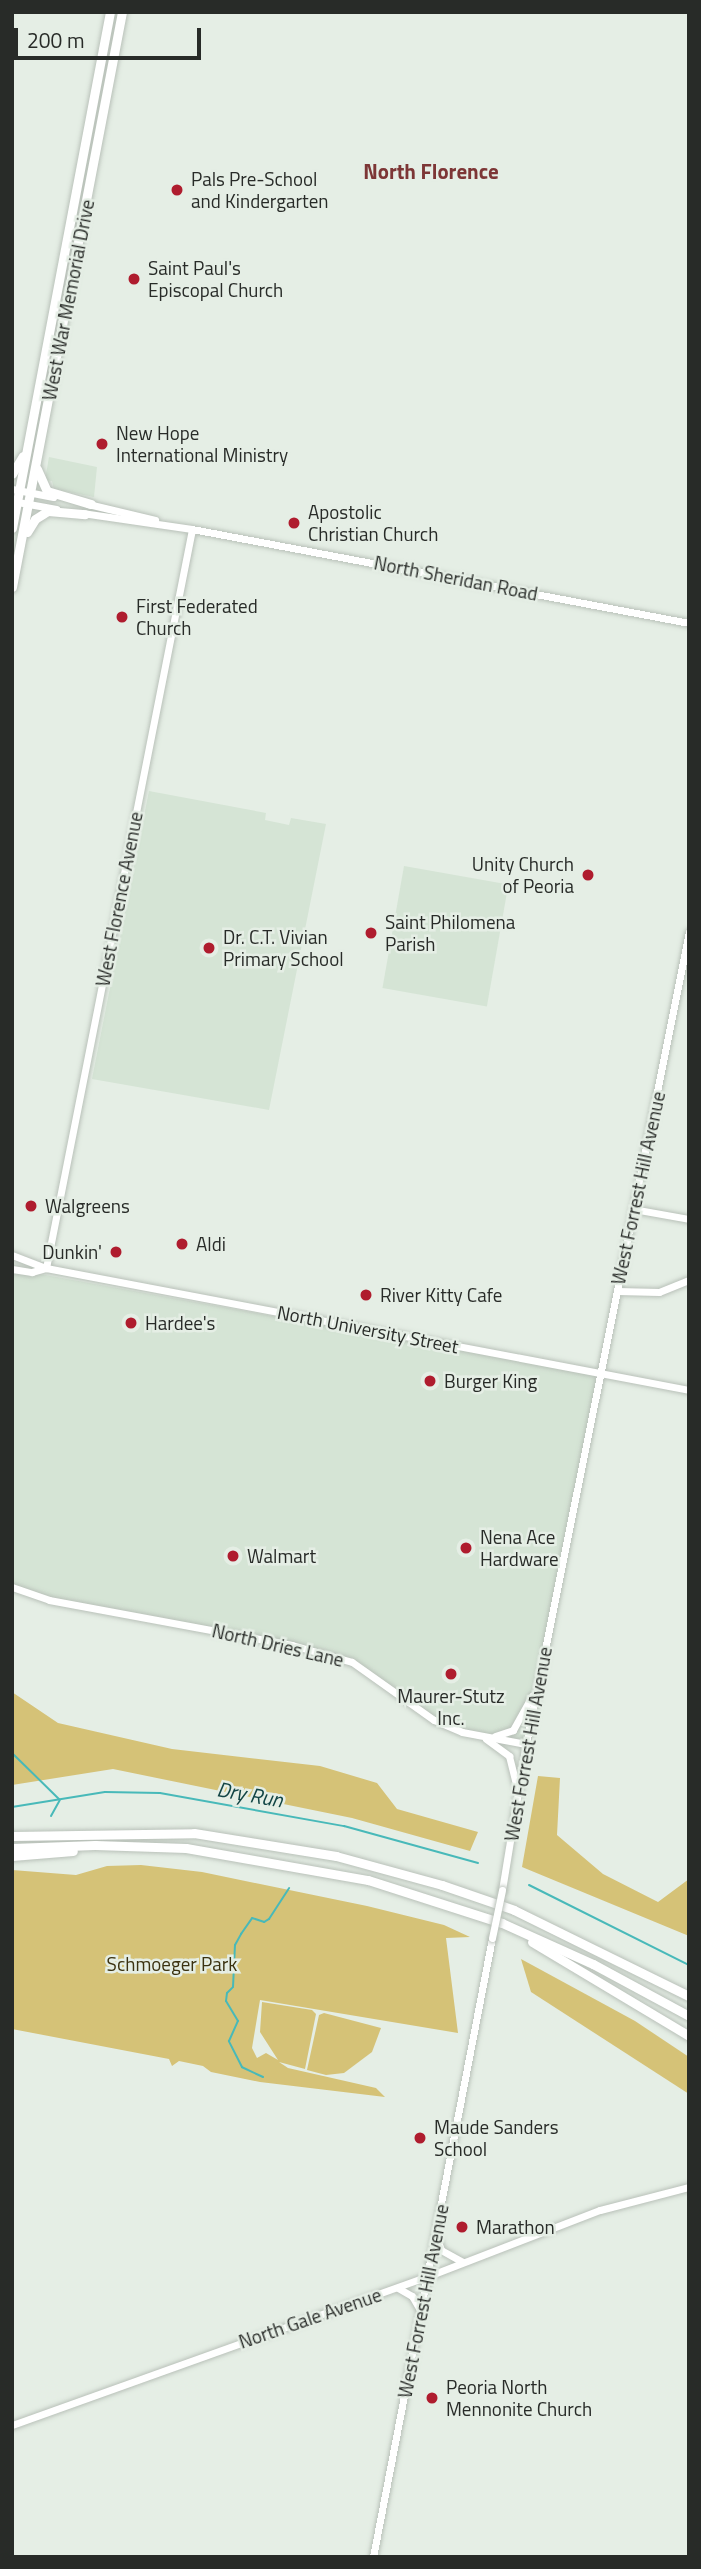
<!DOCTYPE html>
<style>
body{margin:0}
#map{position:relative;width:701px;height:2569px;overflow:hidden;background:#e5eee5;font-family:"Titillium Web",sans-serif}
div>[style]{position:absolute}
.built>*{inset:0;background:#d5e4d5;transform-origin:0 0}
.green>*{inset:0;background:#d5c277}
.stream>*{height:2px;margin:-1px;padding:0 1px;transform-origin:1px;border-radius:1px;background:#48b9b9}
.roads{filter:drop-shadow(0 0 2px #b9c1b9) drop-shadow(0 0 2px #b9c1b9)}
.secondary>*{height:7px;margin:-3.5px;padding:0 3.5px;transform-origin:3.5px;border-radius:3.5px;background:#fff}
.highway>*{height:9px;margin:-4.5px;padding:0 4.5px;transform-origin:4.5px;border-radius:4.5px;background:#fff}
.bridges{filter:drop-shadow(0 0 2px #b9c1b9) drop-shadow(0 0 2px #b9c1b9)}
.secondary-bridge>*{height:7px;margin:-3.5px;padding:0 3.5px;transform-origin:3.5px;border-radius:3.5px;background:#fff}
.dots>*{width:19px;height:19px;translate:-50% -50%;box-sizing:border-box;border:4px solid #e5eee5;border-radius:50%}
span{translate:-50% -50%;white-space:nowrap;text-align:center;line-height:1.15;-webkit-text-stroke:5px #e5eee5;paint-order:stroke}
.poi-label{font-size:19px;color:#282b28}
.left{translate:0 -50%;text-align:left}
.right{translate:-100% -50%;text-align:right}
.street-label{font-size:19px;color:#282b28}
.park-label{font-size:19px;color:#3b3210}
.neighbourhood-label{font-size:21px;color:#7d3636;font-weight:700}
.water-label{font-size:21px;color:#124545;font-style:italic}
.frame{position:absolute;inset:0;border:14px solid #282b28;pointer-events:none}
.scale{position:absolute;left:14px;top:28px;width:187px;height:32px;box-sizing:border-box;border:4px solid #282b28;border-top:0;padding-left:9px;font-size:21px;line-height:24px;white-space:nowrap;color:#282b28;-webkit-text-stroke:5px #e5eee5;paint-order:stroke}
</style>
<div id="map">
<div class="built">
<div style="clip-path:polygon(49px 457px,97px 467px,94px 497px,54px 489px,52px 481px,45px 480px)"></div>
<div style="clip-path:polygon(149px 791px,266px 813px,265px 820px,289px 825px,291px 818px,326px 824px,269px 1110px,92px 1079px)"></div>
<div style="left:404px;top:866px;width:106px;height:124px;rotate:10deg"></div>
<div style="clip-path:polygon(12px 1269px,599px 1375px,526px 1744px,470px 1734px,434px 1720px,352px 1662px,292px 1645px,36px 1597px,12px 1586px)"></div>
</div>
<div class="green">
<div style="clip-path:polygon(12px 1692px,58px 1723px,172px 1749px,320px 1766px,377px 1783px,397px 1809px,478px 1832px,470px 1851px,352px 1818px,113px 1769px,12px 1785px)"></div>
<div style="clip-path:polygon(538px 1776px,560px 1778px,557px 1835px,603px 1874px,658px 1902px,689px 1879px,689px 1936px,522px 1867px)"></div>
<div style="clip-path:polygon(141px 1865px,202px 1872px,367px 1906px,444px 1925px,470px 1937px,446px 1938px,458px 2033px,260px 2000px,252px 2048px,257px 2058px,266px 2053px,278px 2060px,260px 2032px,262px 2002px,312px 2010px,316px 2014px,305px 2069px,279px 2062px,288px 2068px,376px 2088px,385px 2097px,260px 2082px,211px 2072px,203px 2066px,179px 2061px,172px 2066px,169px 2059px,12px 2029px,12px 1870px,76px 1875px,107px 1866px)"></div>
<div style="clip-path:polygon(521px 1959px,635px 2021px,689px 2057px,689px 2094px,531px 1992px)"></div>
<div style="clip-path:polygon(324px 2013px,381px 2028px,372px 2052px,344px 2073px,326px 2075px,307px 2070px,319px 2015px)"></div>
</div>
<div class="stream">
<div style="left:12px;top:1753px;width:66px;rotate:44.4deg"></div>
<div style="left:12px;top:1807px;width:94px;rotate:-9.2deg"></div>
<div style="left:105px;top:1792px;width:55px;rotate:1deg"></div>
<div style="left:160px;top:1793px;width:187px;rotate:10.2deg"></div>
<div style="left:344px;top:1826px;width:139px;rotate:15.4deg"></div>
<div style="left:51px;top:1816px;width:18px;rotate:-61deg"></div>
<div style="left:529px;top:1885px;width:179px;rotate:26.6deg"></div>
<div style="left:263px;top:2077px;width:23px;rotate:-155deg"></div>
<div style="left:242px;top:2067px;width:29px;rotate:-117deg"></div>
<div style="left:229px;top:2041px;width:22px;rotate:-66deg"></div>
<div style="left:238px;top:2021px;width:23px;rotate:-121deg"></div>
<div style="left:226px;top:2001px;width:8px;rotate:-83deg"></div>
<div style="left:227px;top:1993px;width:8px;rotate:-45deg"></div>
<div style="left:233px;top:1987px;width:42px;rotate:-87.3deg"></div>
<div style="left:235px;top:1945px;width:13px;rotate:-61deg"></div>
<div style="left:241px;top:1934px;width:19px;rotate:-55deg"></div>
<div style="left:252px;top:1918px;width:13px;rotate:18deg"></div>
<div style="left:264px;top:1922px;width:6px;rotate:-31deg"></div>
<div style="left:269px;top:1919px;width:37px;rotate:-57deg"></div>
</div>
<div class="roads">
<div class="secondary">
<div style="left:12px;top:489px;width:42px;rotate:11deg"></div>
<div style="left:12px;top:501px;width:45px;rotate:10.3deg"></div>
<div style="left:88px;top:504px;width:69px;rotate:13.4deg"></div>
<div style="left:82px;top:513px;width:111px;rotate:8.3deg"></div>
<div style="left:192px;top:529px;width:506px;rotate:10.71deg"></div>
<div style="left:633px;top:1209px;width:57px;rotate:10.1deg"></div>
<div style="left:12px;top:1255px;width:36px;rotate:21deg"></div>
<div style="left:46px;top:1268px;width:654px;rotate:10.74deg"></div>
<div style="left:46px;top:1268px;width:753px;rotate:-78.82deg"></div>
<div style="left:12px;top:1269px;width:20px;rotate:9deg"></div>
<div style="left:32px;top:1272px;width:15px;rotate:-16deg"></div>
<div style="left:617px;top:1291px;width:42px;rotate:1.4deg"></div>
<div style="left:659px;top:1292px;width:32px;rotate:-22deg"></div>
<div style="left:12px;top:1587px;width:39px;rotate:19deg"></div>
<div style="left:49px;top:1600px;width:247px;rotate:10.5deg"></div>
<div style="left:292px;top:1645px;width:62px;rotate:15.8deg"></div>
<div style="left:352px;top:1662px;width:100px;rotate:35.3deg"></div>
<div style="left:434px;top:1720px;width:30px;rotate:23deg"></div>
<div style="left:462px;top:1732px;width:65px;rotate:10.6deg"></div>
<div style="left:495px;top:1736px;width:19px;rotate:-18deg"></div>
<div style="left:513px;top:1730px;width:39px;rotate:-61deg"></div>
<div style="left:486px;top:1739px;width:29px;rotate:36deg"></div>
<div style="left:509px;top:1756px;width:29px;rotate:76deg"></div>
<div style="left:502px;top:1890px;width:148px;rotate:-80.7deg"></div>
<div style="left:526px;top:1744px;width:828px;rotate:-78.65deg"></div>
<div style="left:436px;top:2236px;width:15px;rotate:70deg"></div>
<div style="left:441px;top:2250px;width:25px;rotate:29deg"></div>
<div style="left:398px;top:2288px;width:16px;rotate:30deg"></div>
<div style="left:412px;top:2296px;width:16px;rotate:60deg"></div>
<div style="left:12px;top:2425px;width:440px;rotate:-19.7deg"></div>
<div style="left:426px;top:2277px;width:186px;rotate:-21.1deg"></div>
<div style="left:600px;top:2210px;width:92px;rotate:-14.5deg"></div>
<div style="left:373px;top:2557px;width:630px;rotate:-79.12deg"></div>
</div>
<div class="highway">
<div style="left:37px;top:469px;width:24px;rotate:66deg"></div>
<div style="left:47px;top:491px;width:46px;rotate:16.5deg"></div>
<div style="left:12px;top:474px;width:21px;rotate:-59deg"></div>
<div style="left:12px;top:528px;width:525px;rotate:-79.25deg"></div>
<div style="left:27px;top:532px;width:15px;rotate:-58deg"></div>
<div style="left:35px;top:519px;width:15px;rotate:-32deg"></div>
<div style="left:48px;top:511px;width:37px;rotate:5deg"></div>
<div style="left:12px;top:587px;width:585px;rotate:-79.17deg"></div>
<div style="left:12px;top:1836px;width:182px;rotate:-0.9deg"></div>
<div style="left:194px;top:1833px;width:144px;rotate:9.2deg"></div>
<div style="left:336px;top:1856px;width:110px;rotate:15.3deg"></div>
<div style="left:442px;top:1885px;width:76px;rotate:19.1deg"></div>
<div style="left:514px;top:1910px;width:195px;rotate:26.2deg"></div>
<div style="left:12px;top:1848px;width:83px;rotate:-2.1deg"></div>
<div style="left:95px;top:1845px;width:91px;rotate:1.9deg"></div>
<div style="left:186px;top:1848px;width:185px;rotate:10deg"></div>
<div style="left:368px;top:1880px;width:141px;rotate:17.8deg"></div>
<div style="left:502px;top:1923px;width:100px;rotate:24.3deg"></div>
<div style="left:593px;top:1964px;width:109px;rotate:28.4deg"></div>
<div style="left:12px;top:1856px;width:61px;rotate:-4.7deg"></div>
<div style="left:532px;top:1942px;width:183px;rotate:30.9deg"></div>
</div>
</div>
<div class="bridges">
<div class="secondary-bridge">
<div style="left:492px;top:1938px;width:49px;rotate:-78.2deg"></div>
</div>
</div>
<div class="dots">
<div style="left:177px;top:190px;background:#af1c2e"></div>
<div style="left:134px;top:279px;background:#af1c2e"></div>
<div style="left:102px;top:444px;background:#af1c2e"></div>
<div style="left:294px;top:523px;background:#af1c2e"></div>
<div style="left:122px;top:617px;background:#af1c2e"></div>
<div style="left:588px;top:875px;background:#af1c2e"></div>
<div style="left:371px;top:933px;background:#af1c2e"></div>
<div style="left:209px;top:948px;background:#af1c2e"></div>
<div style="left:31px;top:1206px;background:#af1c2e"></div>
<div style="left:182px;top:1244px;background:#af1c2e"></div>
<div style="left:116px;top:1252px;background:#af1c2e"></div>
<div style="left:366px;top:1295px;background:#af1c2e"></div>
<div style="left:131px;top:1323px;background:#af1c2e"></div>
<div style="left:430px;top:1381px;background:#af1c2e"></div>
<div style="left:466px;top:1548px;background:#af1c2e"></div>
<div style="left:233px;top:1556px;background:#af1c2e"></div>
<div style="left:451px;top:1674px;background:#af1c2e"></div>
<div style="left:420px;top:2138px;background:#af1c2e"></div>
<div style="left:462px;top:2227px;background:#af1c2e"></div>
<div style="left:432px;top:2398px;background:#af1c2e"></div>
</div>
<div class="poi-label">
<span class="left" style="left:191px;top:190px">Pals Pre-School<br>and Kindergarten</span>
<span class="left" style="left:148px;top:279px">Saint Paul's<br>Episcopal Church</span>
<span class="left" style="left:116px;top:444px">New Hope<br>International Ministry</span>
<span class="left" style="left:308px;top:523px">Apostolic<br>Christian Church</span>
<span class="left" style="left:136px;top:617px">First Federated<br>Church</span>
<span class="right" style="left:574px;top:875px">Unity Church<br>of Peoria</span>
<span class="left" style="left:385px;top:933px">Saint Philomena<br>Parish</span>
<span class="left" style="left:223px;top:948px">Dr. C.T. Vivian<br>Primary School</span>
<span class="left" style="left:45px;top:1206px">Walgreens</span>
<span class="left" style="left:196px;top:1244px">Aldi</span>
<span class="right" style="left:102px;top:1252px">Dunkin'</span>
<span class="left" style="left:380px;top:1295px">River Kitty Cafe</span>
<span class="left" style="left:145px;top:1323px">Hardee's</span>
<span class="left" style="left:444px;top:1381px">Burger King</span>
<span class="left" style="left:480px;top:1548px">Nena Ace<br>Hardware</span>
<span class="left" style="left:247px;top:1556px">Walmart</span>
<span style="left:451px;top:1707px">Maurer-Stutz<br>Inc.</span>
<span class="left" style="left:434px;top:2138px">Maude Sanders<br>School</span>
<span class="left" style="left:476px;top:2227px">Marathon</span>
<span class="left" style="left:446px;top:2398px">Peoria North<br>Mennonite Church</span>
</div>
<div class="street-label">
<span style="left:68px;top:300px;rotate:-79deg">West War Memorial Drive</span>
<span style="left:456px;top:578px;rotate:11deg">North Sheridan Road</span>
<span style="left:119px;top:899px;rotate:-79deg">West Florence Avenue</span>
<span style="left:638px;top:1188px;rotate:-78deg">West Forrest Hill Avenue</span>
<span style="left:368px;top:1329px;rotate:11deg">North University Street</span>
<span style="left:278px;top:1645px;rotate:13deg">North Dries Lane</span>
<span style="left:528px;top:1744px;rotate:-80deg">West Forrest Hill Avenue</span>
<span style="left:423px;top:2301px;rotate:-79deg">West Forrest Hill Avenue</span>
<span style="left:310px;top:2318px;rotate:-19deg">North Gale Avenue</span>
</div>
<div class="park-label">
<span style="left:172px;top:1964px">Schmoeger Park</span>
</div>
<div class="neighbourhood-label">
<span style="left:431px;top:171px">North Florence</span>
</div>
<div class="water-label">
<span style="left:250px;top:1794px;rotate:10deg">Dry Run</span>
</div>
<div class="frame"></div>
<div class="scale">200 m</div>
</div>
